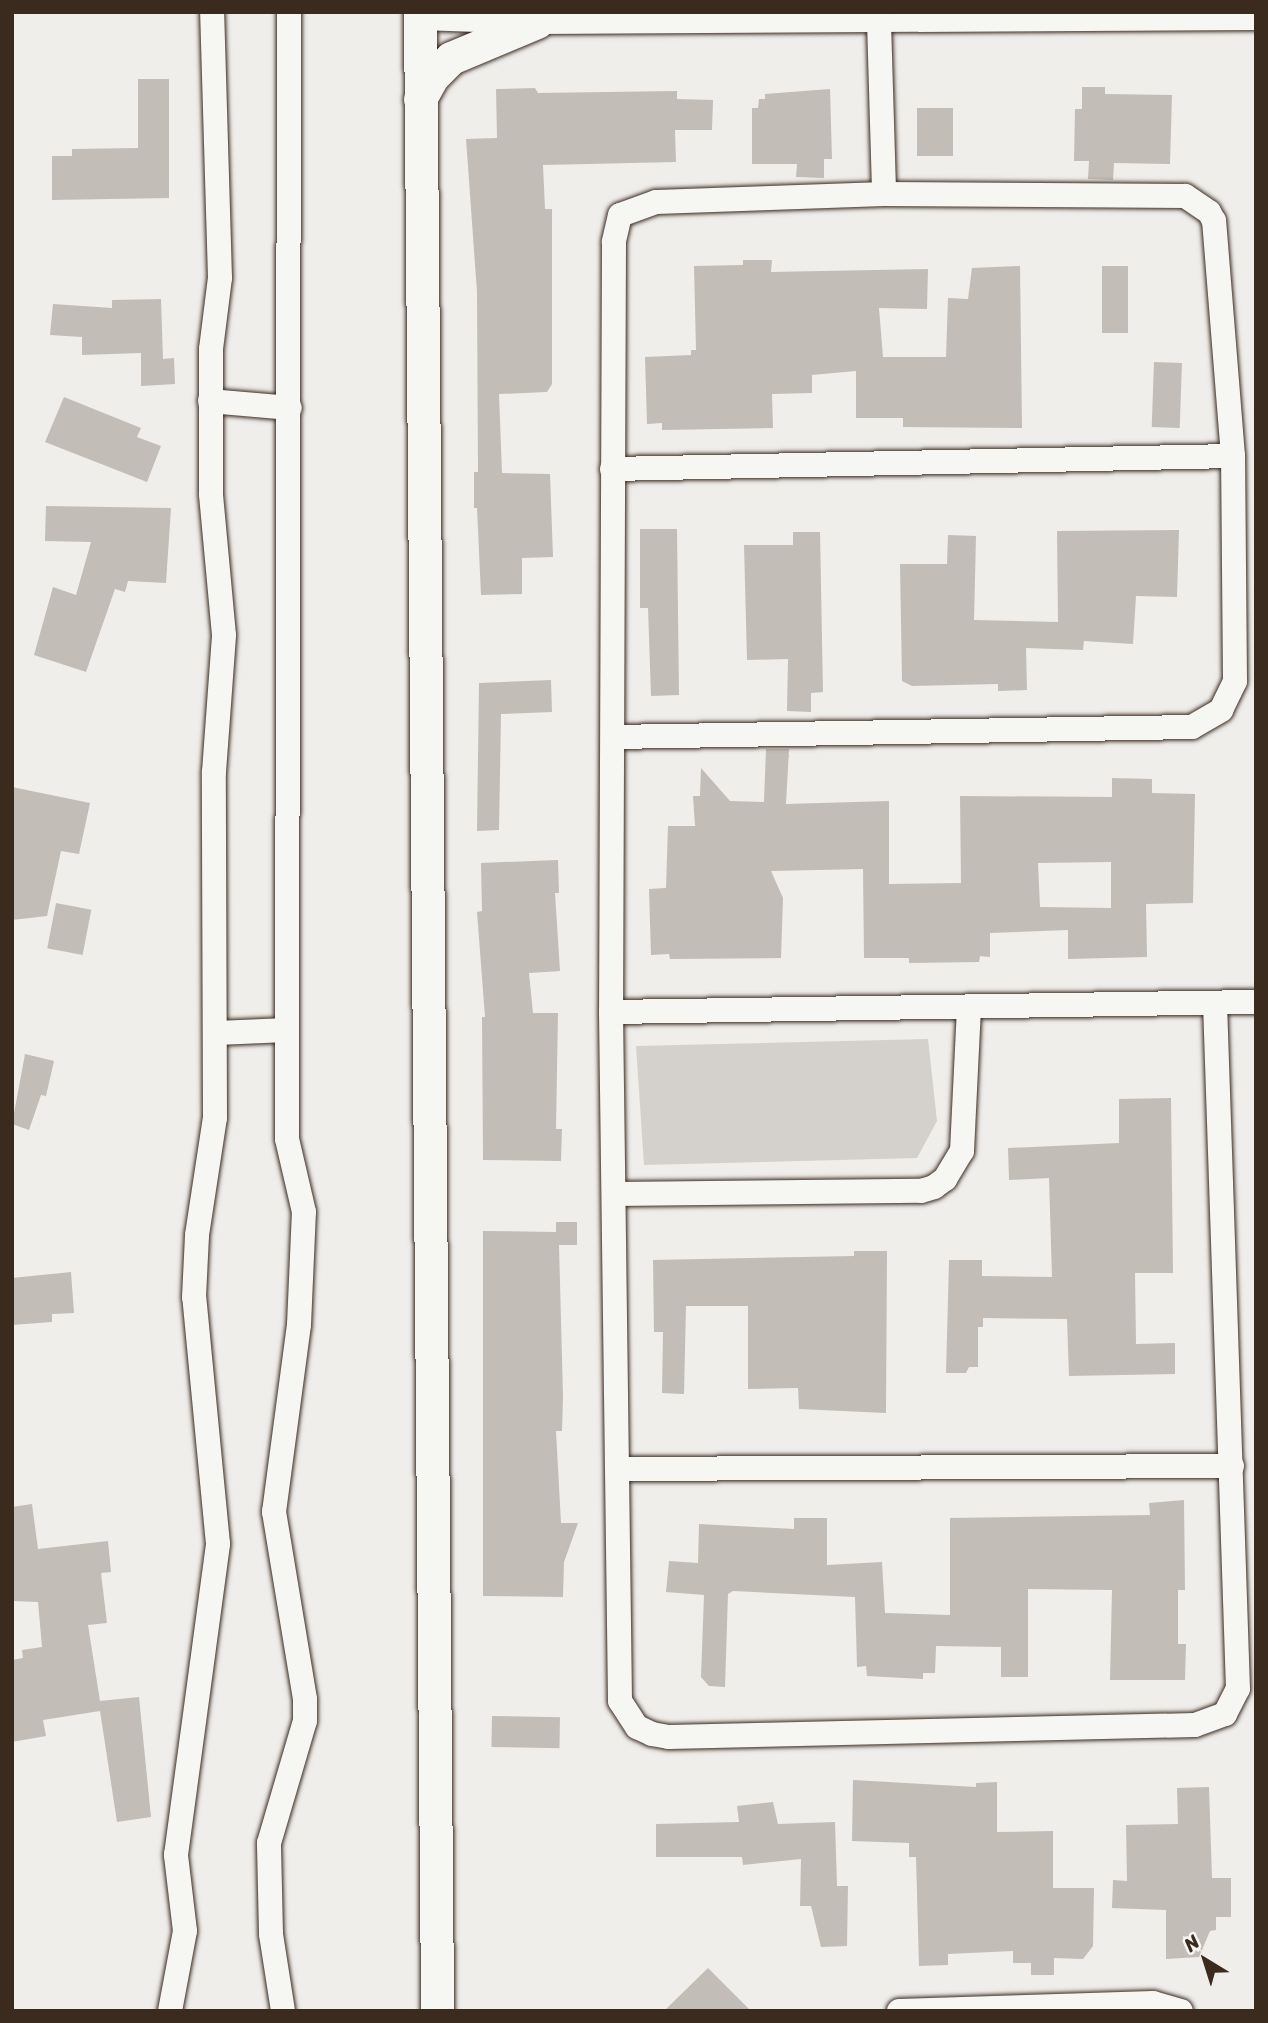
<!DOCTYPE html>
<style>
body{margin:0}
#map{position:relative;width:1268px;height:2023px;overflow:hidden;background:#efeeea;font-family:Sriracha,sans-serif}
div>[style]{position:absolute}
.green>*{inset:0;background:#d4d1cc}
.building>*{inset:0;background:#c2bdb7;transform-origin:0 0}
.roads{filter:drop-shadow(0 0 2px #3b2a1e) drop-shadow(0 0 2px #3b2a1e)}
.minor>*{height:24px;margin:-12px;padding:0 12px;transform-origin:12px;border-radius:12px;background:#f6f6f2}
.secondary>*{height:33px;margin:-16.5px;padding:0 16.5px;transform-origin:16.5px;border-radius:16.5px;background:#f6f6f2}
span{translate:-50% -50%;white-space:nowrap;text-align:center;line-height:1.15;-webkit-text-stroke:7px #f6f6f2;paint-order:stroke}
.frame{position:absolute;inset:0;border:14px solid #3b2a1e;pointer-events:none}
.north{position:absolute;left:1170px;top:1925px;width:70px;height:70px;-webkit-text-stroke:5px #f6f6f2;paint-order:stroke;rotate:322deg;font-size:19px;font-weight:700;line-height:28px;text-align:center;color:#3b2a1e}
.north::after{content:'';display:block;margin:auto;width:24px;height:32px;background:#3b2a1e;clip-path:polygon(50% 0,100% 100%,50% 72%,0 100%)}
</style>
<div id="map">
<div class="green">
<div style="clip-path:polygon(928px 1039px,937px 1121px,917px 1158px,644px 1165px,636px 1046px)"></div>
</div>
<div class="building">
<div style="clip-path:polygon(138px 79px,169px 79px,169px 198px,52px 200px,52px 156px,72px 156px,72px 149px,138px 148px)"></div>
<div style="clip-path:polygon(1082px 87px,1105px 87px,1105px 94px,1172px 95px,1170px 164px,1114px 163px,1113px 180px,1088px 179px,1089px 161px,1074px 161px,1075px 109px,1082px 109px)"></div>
<div style="clip-path:polygon(535px 88px,538px 93px,677px 91px,677px 99px,713px 100px,712px 130px,675px 130px,676px 162px,543px 165px,545px 209px,552px 209px,552px 384px,547px 392px,499px 394px,502px 473px,550px 474px,553px 557px,522px 558px,522px 594px,481px 595px,477px 508px,474px 508px,474px 472px,478px 472px,477px 292px,466px 139px,497px 138px,496px 89px)"></div>
<div style="clip-path:polygon(830px 89px,832px 159px,824px 159px,824px 178px,796px 177px,797px 164px,752px 164px,752px 108px,758px 108px,759px 99px,765px 99px,765px 94px)"></div>
<div style="left:917px;top:108px;width:36px;height:48px"></div>
<div style="clip-path:polygon(743px 260px,772px 260px,771px 272px,928px 269px,927px 309px,879px 308px,883px 357px,946px 357px,948px 298px,968px 299px,972px 268px,1020px 266px,1022px 428px,903px 427px,903px 418px,856px 418px,856px 371px,812px 375px,812px 393px,772px 394px,773px 428px,662px 430px,662px 423px,647px 424px,645px 357px,691px 355px,691px 350px,696px 350px,694px 266px,743px 265px)"></div>
<div style="left:1102px;top:266px;width:26px;height:67px"></div>
<div style="clip-path:polygon(161px 299px,163px 359px,174px 358px,175px 384px,141px 386px,141px 353px,82px 355px,82px 337px,50px 335px,53px 304px,112px 308px,112px 300px)"></div>
<div style="left:1154px;top:362px;width:28px;height:65px;rotate:2deg"></div>
<div style="clip-path:polygon(64px 397px,141px 428px,137px 437px,161px 446px,147px 482px,45px 442px)"></div>
<div style="clip-path:polygon(46px 506px,171px 508px,166px 583px,128px 581px,125px 592px,115px 589px,86px 672px,34px 655px,53px 587px,76px 595px,91px 542px,45px 541px)"></div>
<div style="clip-path:polygon(640px 529px,677px 529px,679px 695px,651px 696px,648px 608px,640px 608px)"></div>
<div style="clip-path:polygon(1179px 530px,1177px 597px,1136px 596px,1133px 644px,1084px 641px,1083px 650px,1026px 648px,1027px 690px,998px 691px,998px 684px,912px 686px,902px 681px,900px 564px,947px 564px,948px 535px,976px 536px,974px 620px,1058px 622px,1057px 531px)"></div>
<div style="clip-path:polygon(793px 532px,820px 532px,823px 692px,811px 693px,811px 712px,787px 711px,788px 659px,747px 660px,744px 545px,793px 545px)"></div>
<div style="clip-path:polygon(551px 680px,552px 712px,501px 714px,499px 830px,477px 831px,479px 683px)"></div>
<div style="clip-path:polygon(evenodd,766px 749px,789px 749px,786px 804px,889px 801px,889px 884px,961px 883px,960px 796px,1112px 797px,1112px 778px,1152px 779px,1152px 793px,1195px 794px,1193px 903px,1146px 904px,1147px 957px,1068px 959px,1068px 930px,990px 933px,990px 957px,980px 956px,979px 962px,909px 963px,909px 958px,864px 958px,863px 869px,771px 871px,783px 898px,781px 958px,670px 959px,669px 954px,651px 955px,649px 889px,666px 888px,668px 826px,695px 826px,693px 796px,700px 796px,701px 768px,730px 801px,764px 802px,766px 749px,1111px 862px,1111px 908px,1040px 907px,1038px 863px,1111px 862px)"></div>
<div style="clip-path:polygon(12px 787px,90px 803px,79px 854px,61px 851px,47px 916px,12px 920px)"></div>
<div style="clip-path:polygon(558px 860px,559px 893px,555px 893px,560px 971px,529px 973px,533px 1013px,558px 1013px,556px 1129px,562px 1129px,561px 1161px,483px 1160px,482px 1017px,485px 1017px,477px 912px,482px 911px,481px 863px)"></div>
<div style="left:56px;top:903px;width:36px;height:46px;rotate:11deg"></div>
<div style="clip-path:polygon(25px 1054px,54px 1061px,46px 1096px,41px 1095px,29px 1130px,12px 1124px)"></div>
<div style="clip-path:polygon(1171px 1098px,1173px 1273px,1135px 1273px,1136px 1344px,1175px 1343px,1175px 1374px,1069px 1376px,1067px 1319px,983px 1318px,983px 1327px,978px 1327px,978px 1367px,969px 1367px,966px 1373px,946px 1373px,949px 1260px,982px 1260px,982px 1276px,1052px 1277px,1049px 1178px,1009px 1180px,1008px 1148px,1119px 1143px,1119px 1099px)"></div>
<div style="clip-path:polygon(556px 1222px,577px 1222px,577px 1245px,559px 1245px,563px 1396px,562px 1431px,556px 1431px,561px 1523px,578px 1523px,564px 1562px,563px 1597px,483px 1596px,483px 1231px,556px 1232px)"></div>
<div style="clip-path:polygon(854px 1251px,887px 1251px,886px 1413px,799px 1409px,798px 1388px,748px 1389px,748px 1306px,686px 1306px,684px 1394px,662px 1393px,663px 1332px,654px 1332px,653px 1260px,854px 1256px)"></div>
<div style="clip-path:polygon(71px 1272px,74px 1313px,52px 1314px,52px 1322px,12px 1325px,12px 1278px)"></div>
<div style="clip-path:polygon(1184px 1500px,1185px 1590px,1178px 1590px,1178px 1644px,1186px 1644px,1185px 1680px,1110px 1680px,1112px 1590px,1028px 1589px,1028px 1677px,1001px 1677px,1001px 1647px,936px 1646px,935px 1673px,923px 1673px,923px 1679px,867px 1676px,866px 1666px,857px 1667px,855px 1597px,733px 1591px,728px 1594px,725px 1687px,709px 1686px,701px 1677px,704px 1595px,666px 1592px,669px 1561px,698px 1563px,699px 1524px,794px 1529px,794px 1518px,827px 1518px,827px 1565px,882px 1562px,885px 1613px,950px 1615px,950px 1518px,1150px 1515px,1149px 1503px)"></div>
<div style="clip-path:polygon(32px 1504px,38px 1549px,108px 1541px,111px 1572px,101px 1573px,107px 1623px,88px 1625px,100px 1701px,139px 1697px,151px 1817px,117px 1822px,100px 1711px,43px 1720px,46px 1736px,12px 1742px,12px 1660px,23px 1658px,22px 1650px,42px 1647px,38px 1602px,12px 1601px,12px 1507px)"></div>
<div style="left:492px;top:1716px;width:68px;height:31px;rotate:1deg"></div>
<div style="clip-path:polygon(853px 1780px,976px 1787px,976px 1783px,997px 1782px,997px 1832px,1053px 1831px,1053px 1888px,1094px 1888px,1093px 1946px,1083px 1959px,1054px 1958px,1054px 1975px,1031px 1975px,1031px 1963px,1013px 1963px,1013px 1951px,948px 1954px,948px 1965px,919px 1966px,916px 1857px,909px 1857px,909px 1843px,852px 1841px)"></div>
<div style="clip-path:polygon(1209px 1787px,1212px 1878px,1231px 1878px,1231px 1917px,1216px 1917px,1216px 1930px,1210px 1931px,1199px 1957px,1166px 1959px,1166px 1910px,1112px 1908px,1113px 1880px,1127px 1881px,1126px 1825px,1178px 1824px,1177px 1788px)"></div>
<div style="clip-path:polygon(773px 1802px,778px 1824px,835px 1822px,837px 1886px,848px 1886px,847px 1946px,821px 1947px,811px 1906px,800px 1906px,801px 1859px,743px 1865px,742px 1857px,656px 1857px,656px 1824px,739px 1822px,737px 1806px)"></div>
<div style="clip-path:polygon(708px 1968px,751px 2011px,664px 2011px)"></div>
</div>
<div class="roads">
<div class="minor">
<div style="left:420px;top:18px;width:117px;rotate:2deg"></div>
<div style="left:537px;top:22px;width:719px;rotate:-0.32deg"></div>
<div style="left:879px;top:22px;width:172px;rotate:88.3deg"></div>
<div style="left:210px;top:401px;width:80px;rotate:5deg"></div>
<div style="left:612px;top:469px;width:621px;rotate:-1.2deg"></div>
<div style="left:613px;top:737px;width:579px;rotate:-0.99deg"></div>
<div style="left:1192px;top:727px;width:34px;rotate:-30deg"></div>
<div style="left:1221px;top:710px;width:32px;rotate:-64deg"></div>
<div style="left:1235px;top:681px;width:225px;rotate:-90.5deg"></div>
<div style="left:1233px;top:456px;width:236px;rotate:-94.6deg"></div>
<div style="left:1214px;top:221px;width:10px;rotate:-119deg"></div>
<div style="left:1209px;top:212px;width:29px;rotate:-146deg"></div>
<div style="left:1185px;top:196px;width:301px;rotate:-179.6deg"></div>
<div style="left:884px;top:194px;width:228px;rotate:178deg"></div>
<div style="left:656px;top:202px;width:38px;rotate:160deg"></div>
<div style="left:620px;top:215px;width:28px;rotate:103deg"></div>
<div style="left:614px;top:242px;width:770px;rotate:90.22deg"></div>
<div style="left:611px;top:1012px;width:689px;rotate:89.25deg"></div>
<div style="left:620px;top:1701px;width:31px;rotate:57deg"></div>
<div style="left:637px;top:1727px;width:17px;rotate:25deg"></div>
<div style="left:652px;top:1734px;width:17px;rotate:10deg"></div>
<div style="left:669px;top:1737px;width:526px;rotate:-1.31deg"></div>
<div style="left:1195px;top:1725px;width:32px;rotate:-20deg"></div>
<div style="left:1225px;top:1714px;width:28px;rotate:-63deg"></div>
<div style="left:1238px;top:1689px;width:686px;rotate:-91.92deg"></div>
<div style="left:611px;top:1012px;width:645px;rotate:-0.89deg"></div>
<div style="left:217px;top:1033px;width:70px;rotate:-2.5deg"></div>
<div style="left:614px;top:1194px;width:307px;rotate:-0.6deg"></div>
<div style="left:921px;top:1191px;width:14px;rotate:-17deg"></div>
<div style="left:934px;top:1187px;width:14px;rotate:-36deg"></div>
<div style="left:945px;top:1179px;width:33px;rotate:-59deg"></div>
<div style="left:962px;top:1151px;width:142px;rotate:-87.2deg"></div>
<div style="left:617px;top:1469px;width:615px;rotate:-0.28deg"></div>
<div style="left:170px;top:2011px;width:81px;rotate:-79.4deg"></div>
<div style="left:185px;top:1931px;width:77px;rotate:-96.8deg"></div>
<div style="left:176px;top:1855px;width:314px;rotate:-82.3deg"></div>
<div style="left:218px;top:1544px;width:248px;rotate:-95.5deg"></div>
<div style="left:194px;top:1297px;width:62px;rotate:-87.2deg"></div>
<div style="left:197px;top:1235px;width:118px;rotate:-81.3deg"></div>
<div style="left:215px;top:1118px;width:346px;rotate:-90.2deg"></div>
<div style="left:214px;top:772px;width:137px;rotate:-85.8deg"></div>
<div style="left:224px;top:635px;width:142px;rotate:-95.3deg"></div>
<div style="left:211px;top:494px;width:145px;rotate:-90deg"></div>
<div style="left:211px;top:349px;width:72px;rotate:-82.8deg"></div>
<div style="left:220px;top:278px;width:266px;rotate:-91.7deg"></div>
<div style="left:283px;top:2011px;width:78px;rotate:-98.9deg"></div>
<div style="left:271px;top:1934px;width:91px;rotate:-91.3deg"></div>
<div style="left:269px;top:1843px;width:127px;rotate:-73.6deg"></div>
<div style="left:305px;top:1721px;width:22px;rotate:-90deg"></div>
<div style="left:305px;top:1699px;width:190px;rotate:-99.4deg"></div>
<div style="left:274px;top:1512px;width:189px;rotate:-82.4deg"></div>
<div style="left:299px;top:1325px;width:113px;rotate:-87.5deg"></div>
<div style="left:304px;top:1212px;width:75px;rotate:-103.1deg"></div>
<div style="left:287px;top:1139px;width:22px;rotate:-90deg"></div>
<div style="left:287px;top:1117px;width:1105px;rotate:-89.9deg"></div>
<div style="left:899px;top:2011px;width:254px;rotate:-1.8deg"></div>
<div style="left:1153px;top:2003px;width:29px;rotate:16deg"></div>
</div>
<div class="secondary">
<div style="left:420px;top:12px;width:1999px;rotate:89.51deg"></div>
<div style="left:420px;top:99px;width:26px;rotate:-61deg"></div>
<div style="left:433px;top:76px;width:25px;rotate:-45deg"></div>
<div style="left:451px;top:58px;width:93px;rotate:-22.7deg"></div>
</div>
</div>
<div class="frame"></div>
<div class="north">N</div>
</div>
